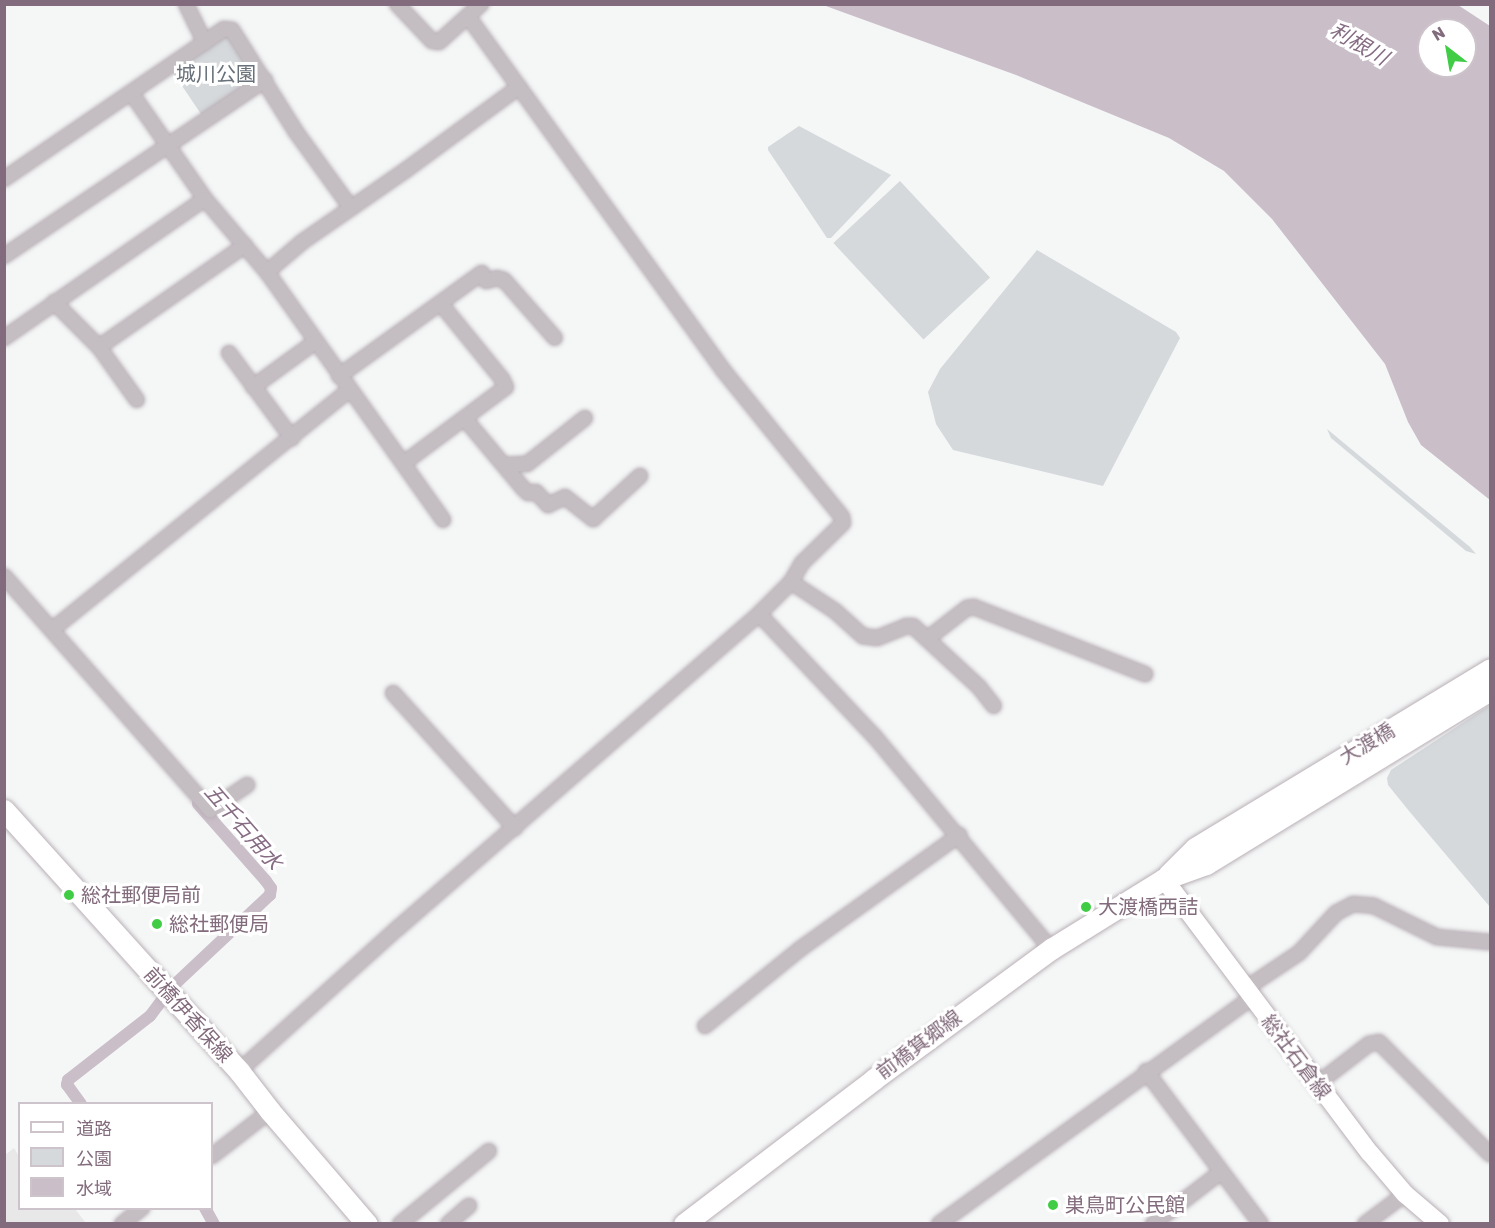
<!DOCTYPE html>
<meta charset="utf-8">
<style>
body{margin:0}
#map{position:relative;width:1495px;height:1228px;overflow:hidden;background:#f5f7f7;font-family:Rubik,"Noto Sans JP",sans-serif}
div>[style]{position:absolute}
.built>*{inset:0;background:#e8e8e9}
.green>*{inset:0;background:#d5d9dc;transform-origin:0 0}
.water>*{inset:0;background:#cabec9}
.canal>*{height:12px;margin:-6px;padding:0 6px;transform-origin:6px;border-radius:6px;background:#cabec9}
.roads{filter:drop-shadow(0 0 2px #b9b0b6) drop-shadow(0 0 2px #b9b0b6)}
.minor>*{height:14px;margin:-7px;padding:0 7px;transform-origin:7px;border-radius:7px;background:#c4bdc2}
.secondary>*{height:18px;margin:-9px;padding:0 9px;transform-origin:9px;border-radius:9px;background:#fff}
.primary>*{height:21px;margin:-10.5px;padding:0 10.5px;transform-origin:10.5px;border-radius:10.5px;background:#fff}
.dots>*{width:16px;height:16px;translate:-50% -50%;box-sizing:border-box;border:3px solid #fff;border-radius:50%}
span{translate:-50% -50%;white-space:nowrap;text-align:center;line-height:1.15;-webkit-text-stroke:6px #fff;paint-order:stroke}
.park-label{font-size:20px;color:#68707a}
.street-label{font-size:20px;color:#826b7c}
.poi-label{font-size:20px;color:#826b7c}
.left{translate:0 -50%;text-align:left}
.water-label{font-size:21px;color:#856c83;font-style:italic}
.frame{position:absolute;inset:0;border:6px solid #826b7c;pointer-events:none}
.legend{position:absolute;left:18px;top:1102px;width:195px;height:108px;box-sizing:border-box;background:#fff;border:2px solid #cdc4cb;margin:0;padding:8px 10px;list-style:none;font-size:18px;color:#826b7c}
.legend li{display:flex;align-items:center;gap:12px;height:30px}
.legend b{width:30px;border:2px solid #cdc4cb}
.north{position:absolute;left:1417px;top:18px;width:60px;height:60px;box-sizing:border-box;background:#fff;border:2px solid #cdc4cb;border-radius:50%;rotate:329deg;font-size:16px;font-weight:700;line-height:24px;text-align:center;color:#826b7c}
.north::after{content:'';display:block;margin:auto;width:21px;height:27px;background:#40cc45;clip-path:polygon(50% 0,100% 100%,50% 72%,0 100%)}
</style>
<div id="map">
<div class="built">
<div style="clip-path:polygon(14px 1148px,19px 1156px,20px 1208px,75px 1209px,86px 1223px,5px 1223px,5px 1155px)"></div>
</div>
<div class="green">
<div style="clip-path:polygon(223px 35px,230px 36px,256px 75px,254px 82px,203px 117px,172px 71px)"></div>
<div style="clip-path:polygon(799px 126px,891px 175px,831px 238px,827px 238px,768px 150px,768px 147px)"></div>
<div style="left:900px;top:181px;width:132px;height:91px;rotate:47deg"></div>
<div style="clip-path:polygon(1037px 250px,1176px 332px,1180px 338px,1103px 486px,953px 450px,936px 424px,928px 392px,940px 369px)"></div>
<div style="clip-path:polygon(1327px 429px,1470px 547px,1476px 554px,1466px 551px,1331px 438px)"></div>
<div style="clip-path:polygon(1490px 705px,1490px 907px,1409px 811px,1388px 785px,1387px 778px,1391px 770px)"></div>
</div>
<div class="water">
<div style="clip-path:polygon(evenodd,1458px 5px,1490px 26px,1490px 500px,1421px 445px,1408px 422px,1385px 364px,1272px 219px,1224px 171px,1169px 138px,1016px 75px,823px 5px,1458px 5px,1429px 30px,1465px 30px,1465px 66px,1429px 66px,1429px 30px)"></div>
</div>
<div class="canal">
<div style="left:81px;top:1104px;width:24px;rotate:-126deg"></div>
<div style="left:67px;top:1085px;width:5px;rotate:-79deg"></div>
<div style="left:68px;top:1080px;width:104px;rotate:-38deg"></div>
<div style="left:150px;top:1016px;width:38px;rotate:-53deg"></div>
<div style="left:173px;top:986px;width:133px;rotate:-43.2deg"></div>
<div style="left:270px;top:895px;width:7px;rotate:-82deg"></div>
<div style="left:271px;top:888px;width:9px;rotate:-126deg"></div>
<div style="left:266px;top:881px;width:103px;rotate:-131.4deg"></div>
<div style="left:205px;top:1208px;width:18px;rotate:61deg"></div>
</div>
<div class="roads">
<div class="minor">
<div style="left:186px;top:4px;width:43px;rotate:64deg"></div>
<div style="left:397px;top:4px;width:51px;rotate:46.6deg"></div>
<div style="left:432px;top:41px;width:7px;rotate:8deg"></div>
<div style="left:439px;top:42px;width:57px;rotate:-42.1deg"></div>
<div style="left:132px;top:94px;width:128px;rotate:55.2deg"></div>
<div style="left:205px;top:199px;width:96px;rotate:49.7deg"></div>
<div style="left:267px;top:272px;width:304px;rotate:54.6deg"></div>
<div style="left:4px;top:179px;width:266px;rotate:-34.3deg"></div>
<div style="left:224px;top:29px;width:8px;rotate:7deg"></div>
<div style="left:232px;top:30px;width:120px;rotate:57.9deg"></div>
<div style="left:296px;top:132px;width:94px;rotate:54.1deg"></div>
<div style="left:4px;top:256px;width:315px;rotate:-34deg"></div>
<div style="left:267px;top:272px;width:46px;rotate:-40.6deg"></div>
<div style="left:302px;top:242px;width:126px;rotate:-34.7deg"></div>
<div style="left:406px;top:170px;width:140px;rotate:-36.3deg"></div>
<div style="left:54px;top:302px;width:64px;rotate:45deg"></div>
<div style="left:99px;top:347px;width:178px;rotate:-34.9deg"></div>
<div style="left:4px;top:338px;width:244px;rotate:-34.7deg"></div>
<div style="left:99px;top:347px;width:65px;rotate:54.4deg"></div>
<div style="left:229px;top:353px;width:106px;rotate:53.5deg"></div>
<div style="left:339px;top:376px;width:176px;rotate:-35.8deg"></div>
<div style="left:482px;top:273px;width:9px;rotate:63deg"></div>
<div style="left:486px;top:281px;width:11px;rotate:-15deg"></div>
<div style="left:497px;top:278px;width:7px;rotate:16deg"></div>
<div style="left:504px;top:280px;width:77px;rotate:48.7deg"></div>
<div style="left:253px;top:387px;width:77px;rotate:-36deg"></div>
<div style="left:465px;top:419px;width:90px;rotate:50deg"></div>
<div style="left:523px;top:488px;width:7px;rotate:45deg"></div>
<div style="left:528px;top:493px;width:8px;rotate:-7deg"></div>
<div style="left:536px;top:492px;width:18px;rotate:47deg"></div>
<div style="left:548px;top:505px;width:19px;rotate:-25deg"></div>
<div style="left:565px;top:497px;width:36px;rotate:38deg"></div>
<div style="left:593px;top:519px;width:64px;rotate:-42.5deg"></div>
<div style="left:404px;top:463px;width:127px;rotate:-36.7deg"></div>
<div style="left:506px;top:387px;width:9px;rotate:-117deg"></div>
<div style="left:502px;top:379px;width:97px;rotate:-129.1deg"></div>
<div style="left:505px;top:465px;width:22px;rotate:-3deg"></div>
<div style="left:527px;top:464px;width:74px;rotate:-38.4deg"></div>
<div style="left:4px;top:576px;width:312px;rotate:48.6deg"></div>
<div style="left:210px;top:810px;width:45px;rotate:-34deg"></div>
<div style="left:791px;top:582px;width:53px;rotate:33.4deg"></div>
<div style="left:835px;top:611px;width:38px;rotate:42deg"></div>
<div style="left:863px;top:636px;width:14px;rotate:8deg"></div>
<div style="left:877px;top:638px;width:31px;rotate:-22deg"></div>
<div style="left:906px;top:626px;width:7px"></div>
<div style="left:913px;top:626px;width:90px;rotate:42.7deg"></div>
<div style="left:979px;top:687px;width:24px;rotate:52deg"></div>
<div style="left:759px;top:614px;width:169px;rotate:46.7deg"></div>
<div style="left:875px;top:737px;width:276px;rotate:50.3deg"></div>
<div style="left:53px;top:629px;width:380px;rotate:-38.9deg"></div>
<div style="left:927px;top:639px;width:51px;rotate:-37.8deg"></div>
<div style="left:967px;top:608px;width:7px;rotate:-8deg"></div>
<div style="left:974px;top:607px;width:184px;rotate:21.4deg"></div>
<div style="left:393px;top:693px;width:182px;rotate:47.9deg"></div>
<div style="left:1245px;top:989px;width:65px;rotate:-33.7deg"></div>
<div style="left:1299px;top:953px;width:54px;rotate:-47.2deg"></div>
<div style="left:1336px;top:913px;width:19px;rotate:-28deg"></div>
<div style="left:1353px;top:904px;width:21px;rotate:5deg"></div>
<div style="left:1374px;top:906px;width:70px;rotate:26.2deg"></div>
<div style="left:1437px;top:937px;width:53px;rotate:5.4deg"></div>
<div style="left:705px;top:1026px;width:122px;rotate:-39deg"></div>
<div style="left:800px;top:949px;width:196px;rotate:-35.6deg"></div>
<div style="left:239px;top:1071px;width:214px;rotate:-42deg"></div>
<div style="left:398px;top:928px;width:478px;rotate:-41deg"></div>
<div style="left:759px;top:614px;width:45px;rotate:-45deg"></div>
<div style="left:791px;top:582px;width:22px;rotate:-60deg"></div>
<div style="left:802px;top:563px;width:57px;rotate:-44.3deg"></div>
<div style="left:843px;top:523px;width:6px;rotate:-99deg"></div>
<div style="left:842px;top:517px;width:189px;rotate:-129deg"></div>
<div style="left:723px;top:370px;width:435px;rotate:-125.8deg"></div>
<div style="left:1146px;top:1071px;width:191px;rotate:53.1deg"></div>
<div style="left:1317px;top:1084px;width:66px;rotate:-37.6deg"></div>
<div style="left:1369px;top:1044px;width:10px;rotate:-11deg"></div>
<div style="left:1379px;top:1042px;width:158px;rotate:45.3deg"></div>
<div style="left:212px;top:1156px;width:73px;rotate:-37.8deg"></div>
<div style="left:122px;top:1224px;width:26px;rotate:-39deg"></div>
<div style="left:400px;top:1224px;width:115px;rotate:-39.4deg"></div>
<div style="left:448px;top:1224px;width:28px;rotate:-41deg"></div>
<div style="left:939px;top:1224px;width:385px;rotate:-35.9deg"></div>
<div style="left:1153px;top:1224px;width:86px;rotate:-37.4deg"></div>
<div style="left:1365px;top:1224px;width:50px;rotate:-36.9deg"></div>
</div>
<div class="secondary">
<div style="left:1164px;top:879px;width:343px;rotate:53.1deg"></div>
<div style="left:1370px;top:1153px;width:54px;rotate:49.5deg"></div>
<div style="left:1405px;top:1194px;width:46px;rotate:40.6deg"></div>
</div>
<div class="primary">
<div style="left:4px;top:810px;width:351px;rotate:48deg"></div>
<div style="left:239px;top:1071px;width:51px;rotate:52.2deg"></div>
<div style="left:270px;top:1111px;width:149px;rotate:49.4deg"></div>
<div style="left:1168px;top:875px;width:38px;rotate:-45deg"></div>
<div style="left:1195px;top:848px;width:345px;rotate:-31.2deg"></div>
<div style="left:684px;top:1224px;width:239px;rotate:-37.3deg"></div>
<div style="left:874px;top:1079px;width:220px;rotate:-36.3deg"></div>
<div style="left:1051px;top:949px;width:133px;rotate:-31.8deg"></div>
<div style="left:1164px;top:879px;width:45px;rotate:-19.7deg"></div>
<div style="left:1206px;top:864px;width:333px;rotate:-31.5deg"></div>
</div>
</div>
<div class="dots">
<div style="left:69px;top:895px;background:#40cc45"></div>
<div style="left:1086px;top:907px;background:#40cc45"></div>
<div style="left:157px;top:924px;background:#40cc45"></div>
<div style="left:1053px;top:1205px;background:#40cc45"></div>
</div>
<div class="park-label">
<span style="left:216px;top:74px">城川公園</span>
</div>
<div class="street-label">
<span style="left:1367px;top:744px;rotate:-31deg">大渡橋</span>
<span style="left:188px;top:1015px;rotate:48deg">前橋伊香保線</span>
<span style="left:919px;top:1045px;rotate:-37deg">前橋箕郷線</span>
<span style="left:1296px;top:1057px;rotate:53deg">総社石倉線</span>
</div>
<div class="poi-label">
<span class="left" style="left:81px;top:895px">総社郵便局前</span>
<span class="left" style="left:1098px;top:907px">大渡橋西詰</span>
<span class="left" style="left:169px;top:924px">総社郵便局</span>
<span class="left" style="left:1065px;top:1205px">巣鳥町公民館</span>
</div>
<div class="water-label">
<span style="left:1359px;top:44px;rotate:30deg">利根川</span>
<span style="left:243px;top:827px;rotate:49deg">五千石用水</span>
</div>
<div class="frame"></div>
<ul class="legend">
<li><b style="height:8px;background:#fff"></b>道路</li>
<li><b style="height:16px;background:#d5d9dc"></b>公園</li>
<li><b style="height:16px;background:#cabec9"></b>水域</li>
</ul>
<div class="north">N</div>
</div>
